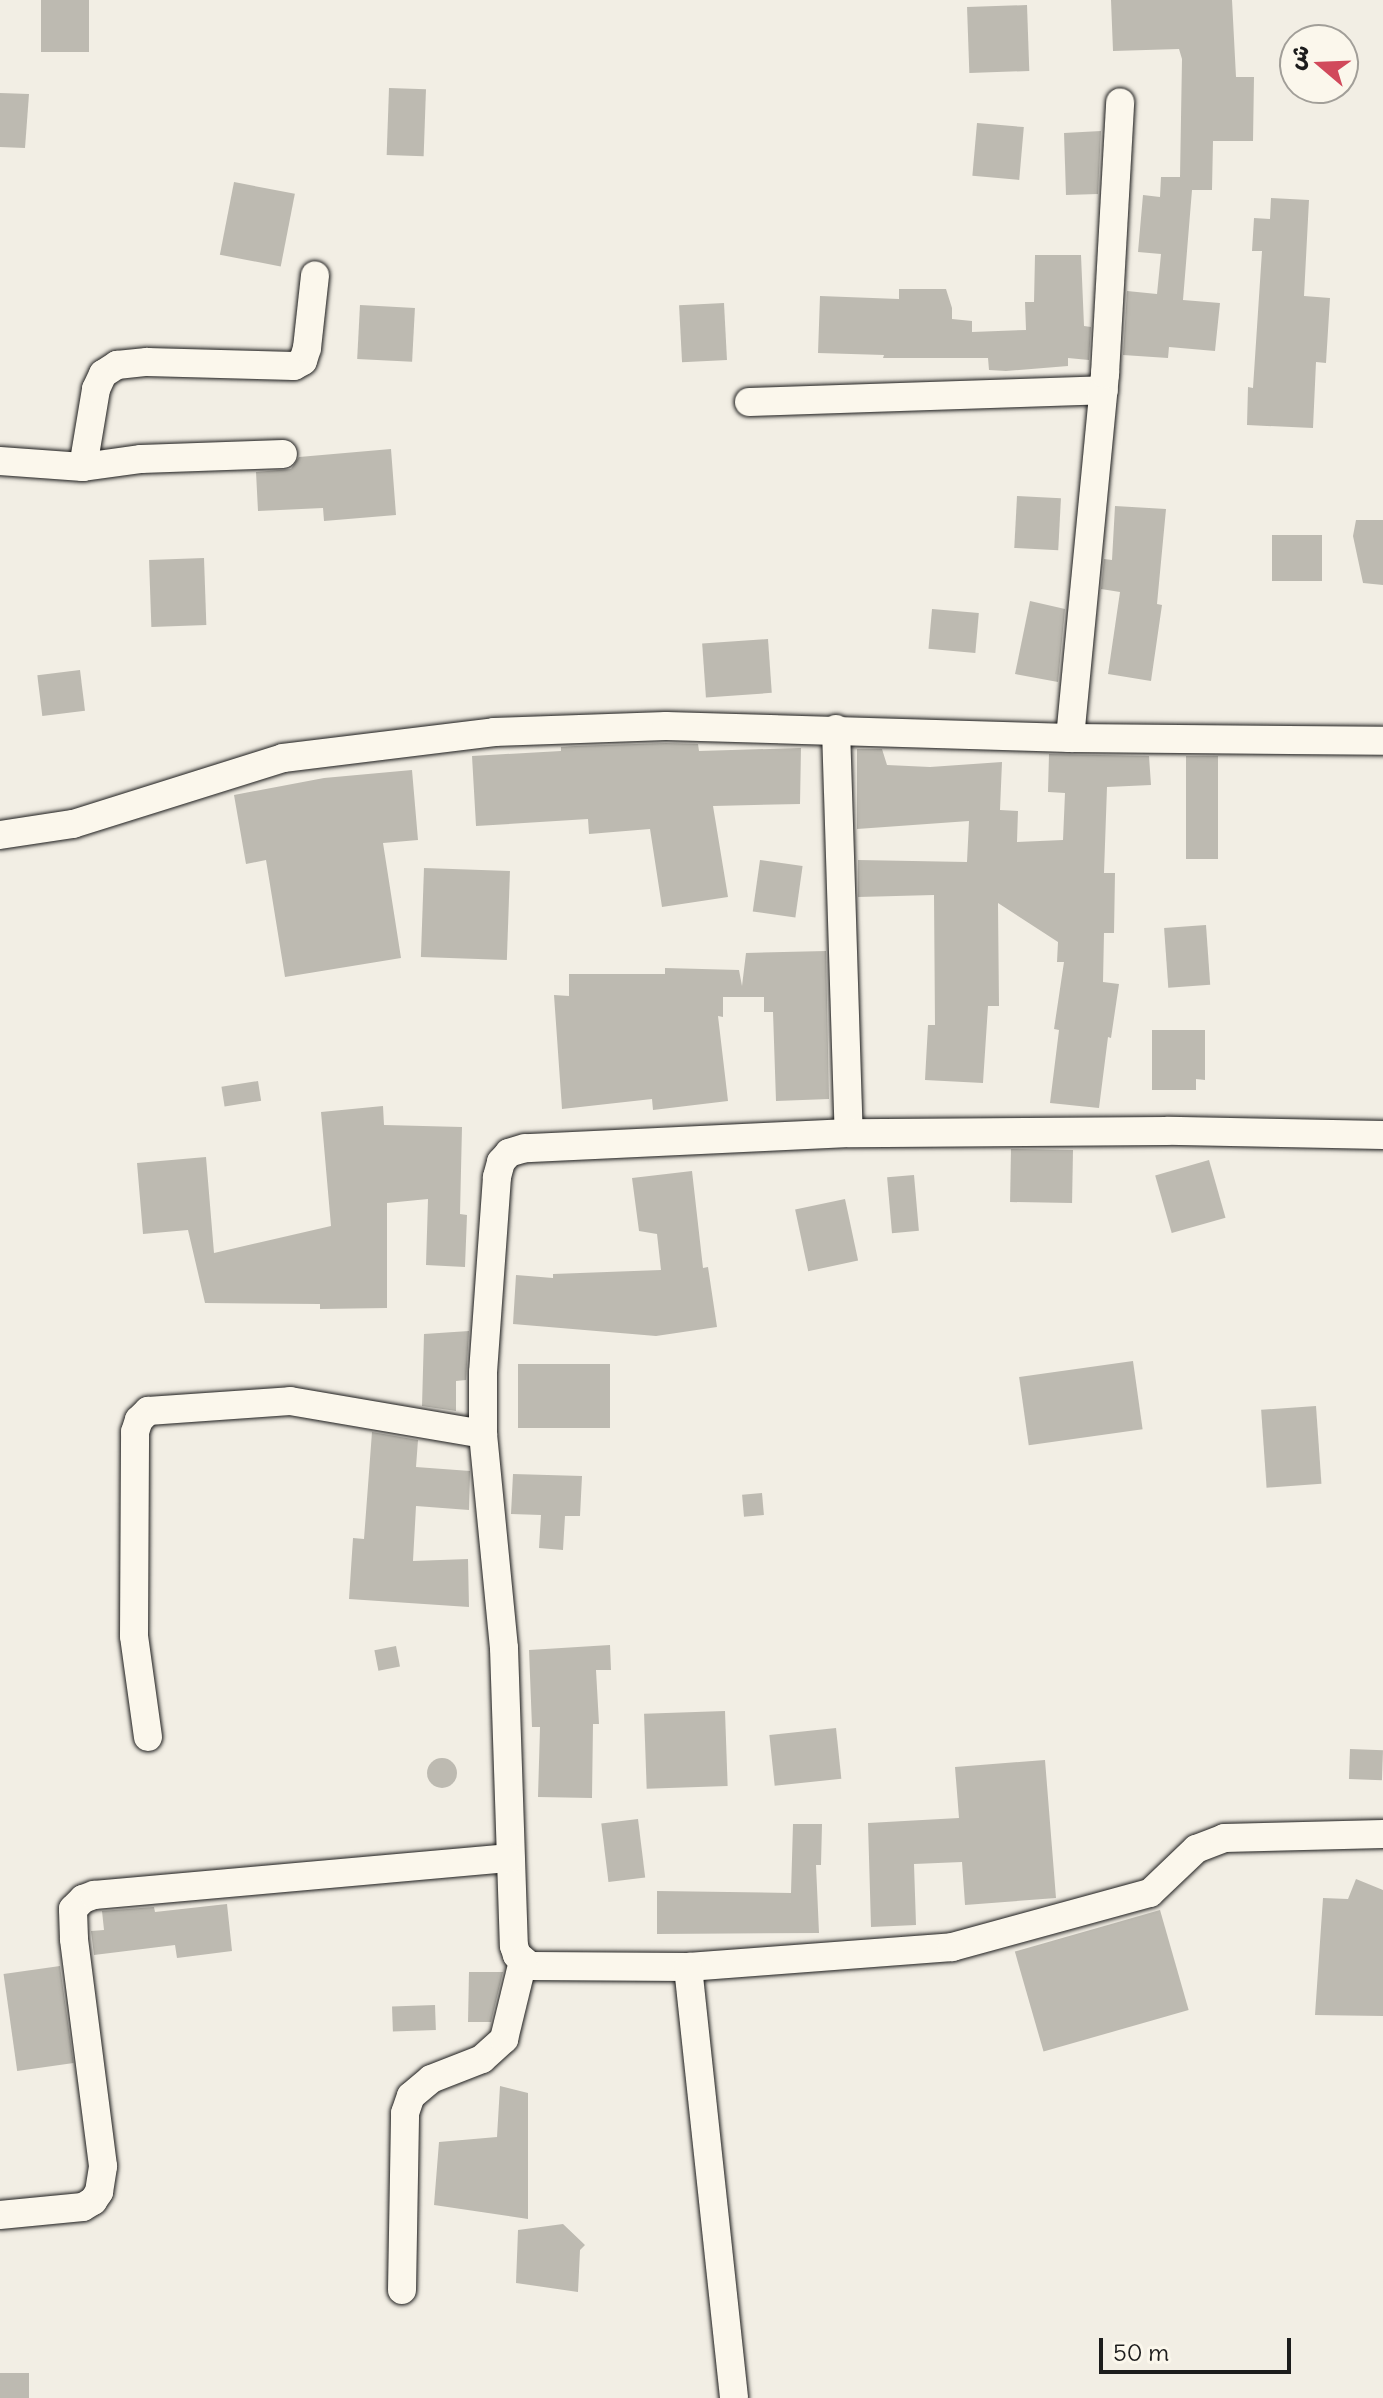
<!DOCTYPE html>
<meta charset="utf-8">
<style>
body{margin:0}
#map{position:relative;width:1383px;height:2398px;overflow:hidden;background:#f2eee4;font-family:Delius,"Playpen Sans Arabic",sans-serif}
div>[style]{position:absolute}
.building>*{inset:0;background:#bdbab1;transform-origin:0 0}
.round{border-radius:50%}
.roads{filter:drop-shadow(0 0 2px #1c1c1c) drop-shadow(0 0 2px #1c1c1c)}
.minor>*{height:28px;margin:-14px;padding:0 14px;transform-origin:14px;border-radius:14px;background:#fbf7ec}
span{translate:-50% -50%;white-space:nowrap;text-align:center;line-height:1.15;-webkit-text-stroke:6px #fbf7ec;paint-order:stroke}
.north{position:absolute;left:1279px;top:24px;width:80px;height:80px;box-sizing:border-box;background:#fbf7ec;border:2px solid #a29f99;border-radius:50%;rotate:289deg;font-size:22px;font-weight:700;line-height:32px;text-align:center;color:#1c1c1c}
.north::after{content:'';display:block;margin:auto;width:28px;height:36px;background:#d1495b;clip-path:polygon(50% 0,100% 100%,50% 72%,0 100%)}
.scale{position:absolute;left:1099px;top:2338px;width:192px;height:36px;box-sizing:border-box;border:4px solid #1c1c1c;border-top:0;padding-left:10px;font-size:24px;line-height:28px;white-space:nowrap;color:#1c1c1c;-webkit-text-stroke:6px #fbf7ec;paint-order:stroke}
</style>
<div id="map">
<div class="building">
<div style="left:41px;top:0;width:48px;height:52px"></div>
<div style="clip-path:polygon(1111px 0,1232px 0,1236px 77px,1254px 77px,1253px 141px,1213px 141px,1212px 190px,1192px 190px,1183px 300px,1220px 303px,1215px 351px,1169px 347px,1168px 358px,1123px 355px,1127px 291px,1157px 294px,1161px 254px,1138px 252px,1143px 195px,1160px 197px,1161px 177px,1180px 177px,1182px 59px,1179px 49px,1113px 51px)"></div>
<div style="left:1027px;top:5px;width:66px;height:60px;rotate:88deg"></div>
<div style="left:389px;top:88px;width:37px;height:67px;rotate:2deg"></div>
<div style="clip-path:polygon(0 93px,29px 94px,25px 148px,0 147px)"></div>
<div style="left:977px;top:123px;width:47px;height:53px;rotate:5deg"></div>
<div style="clip-path:polygon(1101px 131px,1098px 194px,1066px 195px,1064px 133px)"></div>
<div style="left:234px;top:182px;width:62px;height:74px;rotate:11deg"></div>
<div style="clip-path:polygon(1271px 198px,1309px 200px,1304px 296px,1330px 298px,1326px 363px,1316px 362px,1313px 428px,1247px 425px,1248px 387px,1253px 388px,1262px 251px,1252px 251px,1254px 218px,1270px 219px)"></div>
<div style="clip-path:polygon(1035px 255px,1081px 255px,1084px 326px,1091px 327px,1089px 360px,1068px 358px,1068px 366px,1006px 371px,989px 370px,988px 358px,883px 358px,884px 355px,818px 353px,820px 296px,899px 299px,899px 289px,946px 289px,952px 308px,952px 319px,972px 321px,972px 332px,1026px 330px,1025px 302px,1034px 302px)"></div>
<div style="left:724px;top:303px;width:57px;height:45px;rotate:87deg"></div>
<div style="left:360px;top:305px;width:55px;height:54px;rotate:3deg"></div>
<div style="clip-path:polygon(391px 449px,396px 515px,324px 521px,323px 508px,258px 511px,256px 472px,291px 469px,299px 457px)"></div>
<div style="left:1017px;top:496px;width:44px;height:52px;rotate:3deg"></div>
<div style="clip-path:polygon(1115px 506px,1166px 509px,1157px 604px,1162px 605px,1151px 681px,1108px 674px,1120px 592px,1101px 589px,1104px 559px,1112px 560px)"></div>
<div style="clip-path:polygon(1356px 520px,1383px 520px,1383px 585px,1363px 583px,1353px 536px)"></div>
<div style="left:1272px;top:535px;width:50px;height:46px"></div>
<div style="left:204px;top:558px;width:67px;height:55px;rotate:88deg"></div>
<div style="clip-path:polygon(1030px 601px,1065px 609px,1058px 682px,1015px 674px)"></div>
<div style="left:932px;top:609px;width:47px;height:40px;rotate:5deg"></div>
<div style="left:768px;top:639px;width:54px;height:66px;rotate:86deg"></div>
<div style="left:80px;top:670px;width:41px;height:43px;rotate:83deg"></div>
<div style="clip-path:polygon(666px 743px,698px 744px,699px 751px,801px 748px,800px 804px,713px 806px,728px 897px,662px 907px,650px 829px,589px 834px,588px 819px,476px 826px,472px 756px,561px 751px,561px 747px,575px 746px)"></div>
<div style="clip-path:polygon(857px 749px,882px 749px,887px 765px,930px 767px,1002px 762px,1000px 810px,1018px 811px,1017px 842px,1063px 840px,1065px 793px,1048px 792px,1049px 754px,1149px 756px,1151px 785px,1107px 787px,1104px 873px,1115px 873px,1114px 933px,1104px 933px,1103px 982px,1119px 984px,1111px 1038px,1108px 1037px,1099px 1108px,1050px 1103px,1059px 1030px,1054px 1029px,1064px 962px,1057px 962px,1058px 942px,998px 903px,999px 1006px,988px 1006px,983px 1083px,925px 1080px,928px 1025px,935px 1025px,934px 895px,858px 897px,858px 860px,967px 862px,969px 821px,857px 829px)"></div>
<div style="left:1186px;top:756px;width:32px;height:103px"></div>
<div style="clip-path:polygon(412px 770px,418px 840px,383px 843px,401px 958px,285px 977px,266px 860px,246px 864px,234px 795px,324px 778px)"></div>
<div style="left:760px;top:860px;width:43px;height:52px;rotate:8deg"></div>
<div style="left:424px;top:868px;width:86px;height:89px;rotate:2deg"></div>
<div style="left:1206px;top:925px;width:60px;height:42px;rotate:86deg"></div>
<div style="clip-path:polygon(826px 951px,829px 1099px,776px 1101px,773px 1012px,764px 1012px,764px 997px,723px 997px,723px 1017px,718px 1016px,728px 1101px,653px 1110px,652px 1099px,562px 1109px,554px 995px,569px 996px,569px 974px,665px 974px,665px 968px,739px 970px,742px 986px,746px 953px)"></div>
<div style="clip-path:polygon(1152px 1030px,1205px 1030px,1205px 1080px,1196px 1079px,1196px 1090px,1152px 1090px)"></div>
<div style="left:258px;top:1081px;width:20px;height:37px;rotate:81deg"></div>
<div style="clip-path:polygon(383px 1106px,384px 1125px,462px 1127px,460px 1214px,467px 1215px,465px 1267px,426px 1265px,428px 1199px,387px 1203px,387px 1308px,320px 1309px,320px 1304px,205px 1303px,188px 1230px,143px 1234px,137px 1163px,206px 1157px,214px 1253px,331px 1226px,321px 1112px)"></div>
<div style="left:1011px;top:1149px;width:62px;height:53px;rotate:1deg"></div>
<div style="left:1209px;top:1160px;width:60px;height:56px;rotate:74deg"></div>
<div style="clip-path:polygon(692px 1171px,703px 1268px,708px 1267px,717px 1327px,656px 1336px,513px 1324px,516px 1275px,553px 1278px,553px 1274px,661px 1270px,657px 1234px,639px 1231px,632px 1178px)"></div>
<div style="left:914px;top:1175px;width:56px;height:27px;rotate:85deg"></div>
<div style="left:845px;top:1199px;width:63px;height:51px;rotate:78deg"></div>
<div style="clip-path:polygon(469px 1331px,466px 1380px,456px 1381px,456px 1411px,422px 1406px,424px 1334px)"></div>
<div style="left:1133px;top:1361px;width:69px;height:115px;rotate:82deg"></div>
<div style="left:518px;top:1364px;width:92px;height:64px"></div>
<div style="left:1316px;top:1406px;width:78px;height:55px;rotate:86deg"></div>
<div style="clip-path:polygon(372px 1432px,418px 1440px,416px 1467px,470px 1471px,469px 1510px,416px 1506px,413px 1561px,468px 1559px,469px 1607px,349px 1599px,353px 1538px,364px 1539px)"></div>
<div style="clip-path:polygon(513px 1474px,582px 1476px,580px 1516px,565px 1516px,563px 1550px,539px 1548px,541px 1515px,511px 1514px)"></div>
<div style="left:762px;top:1493px;width:22px;height:20px;rotate:85deg"></div>
<div style="clip-path:polygon(610px 1645px,611px 1670px,596px 1670px,599px 1724px,593px 1724px,592px 1798px,538px 1797px,540px 1727px,532px 1727px,529px 1650px)"></div>
<div style="left:396px;top:1646px;width:21px;height:22px;rotate:79deg"></div>
<div style="left:725px;top:1711px;width:75px;height:81px;rotate:88deg"></div>
<div style="left:836px;top:1728px;width:51px;height:67px;rotate:84deg"></div>
<div style="left:1350px;top:1749px;width:33px;height:30px;rotate:2deg"></div>
<div class="round" style="left:427px;top:1758px;width:30px;height:30px"></div>
<div style="clip-path:polygon(1045px 1760px,1056px 1898px,965px 1905px,962px 1862px,914px 1864px,916px 1925px,871px 1927px,868px 1823px,959px 1818px,955px 1767px)"></div>
<div style="left:638px;top:1819px;width:59px;height:37px;rotate:83deg"></div>
<div style="clip-path:polygon(793px 1824px,822px 1824px,821px 1865px,816px 1865px,819px 1933px,657px 1934px,657px 1891px,791px 1893px)"></div>
<div style="clip-path:polygon(1356px 1879px,1383px 1890px,1383px 2016px,1315px 2015px,1323px 1898px,1348px 1899px)"></div>
<div style="clip-path:polygon(227px 1904px,232px 1951px,177px 1958px,175px 1945px,94px 1955px,91px 1931px,104px 1930px,102px 1911px,154px 1907px,155px 1912px)"></div>
<div style="left:1160px;top:1910px;width:104px;height:151px;rotate:74deg"></div>
<div style="left:60px;top:1966px;width:98px;height:57px;rotate:82deg"></div>
<div style="clip-path:polygon(469px 1972px,503px 1972px,491px 2022px,468px 2022px)"></div>
<div style="left:435px;top:2005px;width:25px;height:43px;rotate:88deg"></div>
<div style="clip-path:polygon(500px 2086px,528px 2093px,528px 2219px,434px 2205px,439px 2142px,497px 2137px)"></div>
<div style="clip-path:polygon(563px 2224px,585px 2245px,580px 2250px,578px 2292px,516px 2283px,518px 2230px)"></div>
<div style="left:0;top:2373px;width:29px;height:25px"></div>
</div>
<div class="roads">
<div class="minor">
<div style="left:749px;top:402px;width:355px;rotate:-1.9deg"></div>
<div style="left:0;top:461px;width:83px;rotate:4.1deg"></div>
<div style="left:83px;top:467px;width:59px;rotate:-7.9deg"></div>
<div style="left:141px;top:459px;width:142px;rotate:-2deg"></div>
<div style="left:83px;top:467px;width:79px;rotate:-80.5deg"></div>
<div style="left:96px;top:389px;width:17px;rotate:-65deg"></div>
<div style="left:103px;top:374px;width:17px;rotate:-33deg"></div>
<div style="left:117px;top:365px;width:30px;rotate:-6deg"></div>
<div style="left:147px;top:362px;width:147px;rotate:1.6deg"></div>
<div style="left:294px;top:366px;width:10px;rotate:-29deg"></div>
<div style="left:303px;top:361px;width:14px;rotate:-73deg"></div>
<div style="left:307px;top:348px;width:73px;rotate:-83.7deg"></div>
<div style="left:836px;top:729px;width:404px;rotate:88.2deg"></div>
<div style="left:1070px;top:738px;width:366px;rotate:-84.5deg"></div>
<div style="left:1105px;top:374px;width:272px;rotate:-86.8deg"></div>
<div style="left:0;top:835px;width:74px;rotate:-8.6deg"></div>
<div style="left:73px;top:824px;width:220px;rotate:-17.4deg"></div>
<div style="left:283px;top:758px;width:213px;rotate:-7deg"></div>
<div style="left:494px;top:732px;width:172px;rotate:-2deg"></div>
<div style="left:666px;top:726px;width:404px;rotate:1.7deg"></div>
<div style="left:1070px;top:738px;width:313px;rotate:0.5deg"></div>
<div style="left:1383px;top:1135px;width:216px;rotate:-178.9deg"></div>
<div style="left:1167px;top:1131px;width:318px;rotate:179.6deg"></div>
<div style="left:849px;top:1133px;width:324px;rotate:177.3deg"></div>
<div style="left:525px;top:1148px;width:17px;rotate:163deg"></div>
<div style="left:509px;top:1153px;width:12px;rotate:132deg"></div>
<div style="left:501px;top:1162px;width:16px;rotate:105deg"></div>
<div style="left:497px;top:1177px;width:196px;rotate:94.1deg"></div>
<div style="left:483px;top:1373px;width:61px;rotate:90deg"></div>
<div style="left:483px;top:1434px;width:215px;rotate:84.4deg"></div>
<div style="left:504px;top:1648px;width:298px;rotate:88.1deg"></div>
<div style="left:514px;top:1946px;width:9px;rotate:72deg"></div>
<div style="left:517px;top:1955px;width:17px;rotate:40deg"></div>
<div style="left:530px;top:1966px;width:158px;rotate:0.4deg"></div>
<div style="left:688px;top:1967px;width:265px;rotate:-4.3deg"></div>
<div style="left:952px;top:1947px;width:205px;rotate:-15.3deg"></div>
<div style="left:1150px;top:1893px;width:64px;rotate:-43.7deg"></div>
<div style="left:1196px;top:1849px;width:30px;rotate:-21deg"></div>
<div style="left:1224px;top:1838px;width:159px;rotate:-1.4deg"></div>
<div style="left:148px;top:1737px;width:102px;rotate:-97.9deg"></div>
<div style="left:134px;top:1636px;width:204px;rotate:-89.7deg"></div>
<div style="left:135px;top:1432px;width:13px;rotate:-72deg"></div>
<div style="left:139px;top:1420px;width:13px;rotate:-45deg"></div>
<div style="left:148px;top:1411px;width:142px;rotate:-4deg"></div>
<div style="left:290px;top:1401px;width:196px;rotate:9.7deg"></div>
<div style="left:688px;top:1967px;width:433px;rotate:83.9deg"></div>
<div style="left:0;top:2215px;width:83px;rotate:-5.5deg"></div>
<div style="left:83px;top:2207px;width:12px;rotate:-31deg"></div>
<div style="left:93px;top:2201px;width:11px;rotate:-56deg"></div>
<div style="left:99px;top:2192px;width:26px;rotate:-81deg"></div>
<div style="left:103px;top:2166px;width:229px;rotate:-97.3deg"></div>
<div style="left:74px;top:1939px;width:30px;rotate:-92deg"></div>
<div style="left:73px;top:1909px;width:14px;rotate:-45deg"></div>
<div style="left:83px;top:1899px;width:12px;rotate:-20deg"></div>
<div style="left:94px;top:1895px;width:418px;rotate:-5.1deg"></div>
<div style="left:402px;top:2290px;width:177px;rotate:-89deg"></div>
<div style="left:405px;top:2113px;width:18px;rotate:-71deg"></div>
<div style="left:411px;top:2096px;width:26px;rotate:-40deg"></div>
<div style="left:431px;top:2079px;width:55px;rotate:-21.4deg"></div>
<div style="left:482px;top:2059px;width:30px;rotate:-42deg"></div>
<div style="left:504px;top:2039px;width:80px;rotate:-76.3deg"></div>
</div>
</div>
<div class="north">ش</div>
<div class="scale">50 m</div>
</div>
